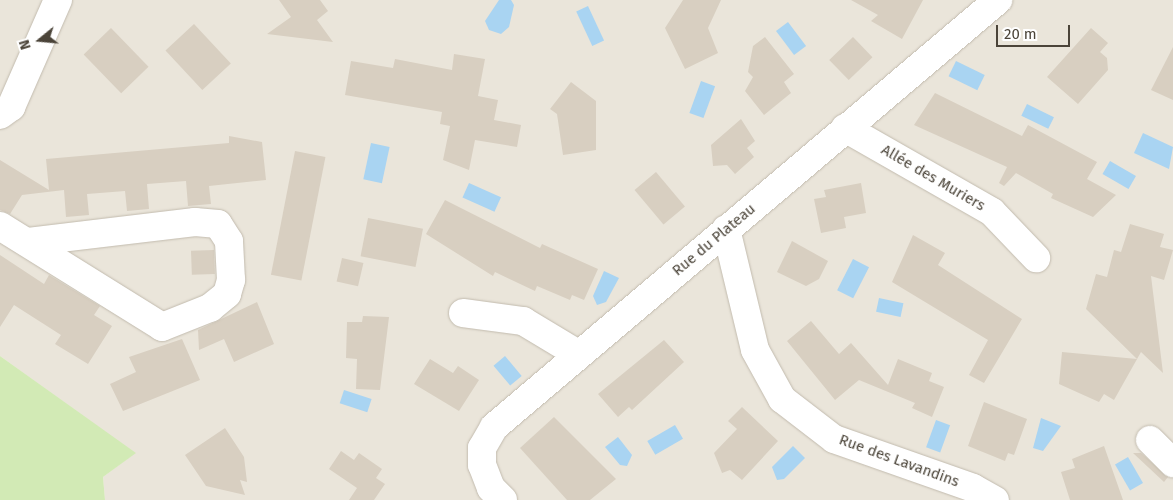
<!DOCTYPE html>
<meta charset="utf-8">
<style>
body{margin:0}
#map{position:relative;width:1173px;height:500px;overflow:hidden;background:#f6f3ec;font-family:"Fira Sans",sans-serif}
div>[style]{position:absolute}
.residential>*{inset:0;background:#eae5da}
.green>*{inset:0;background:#d2eab5}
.water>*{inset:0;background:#a9d4f2;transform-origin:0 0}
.building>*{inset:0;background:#d8cfc1;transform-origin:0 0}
.roads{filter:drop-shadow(0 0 1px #c2bbae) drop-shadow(0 0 1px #c2bbae)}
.minor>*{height:28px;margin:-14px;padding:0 14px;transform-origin:14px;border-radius:14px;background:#fff}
span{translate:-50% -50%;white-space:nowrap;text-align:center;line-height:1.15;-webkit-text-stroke:4.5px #fff;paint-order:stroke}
.street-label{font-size:15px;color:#4b4439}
.north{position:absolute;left:15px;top:15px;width:50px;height:50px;-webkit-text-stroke:4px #fff;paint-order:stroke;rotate:253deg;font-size:14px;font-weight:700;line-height:20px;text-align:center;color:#4b4439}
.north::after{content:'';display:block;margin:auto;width:18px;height:22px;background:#4b4439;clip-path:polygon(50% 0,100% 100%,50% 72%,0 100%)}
.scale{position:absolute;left:996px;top:25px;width:74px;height:22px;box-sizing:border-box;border:2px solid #4b4439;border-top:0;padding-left:6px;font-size:15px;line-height:18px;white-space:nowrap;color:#4b4439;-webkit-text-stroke:4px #fff;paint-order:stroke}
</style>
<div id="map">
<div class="residential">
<div style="clip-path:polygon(0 0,1173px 0,1173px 500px,105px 500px,103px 477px,135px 453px,0 356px)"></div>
</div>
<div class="green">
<div style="clip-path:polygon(0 356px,136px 453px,103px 477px,105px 500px,0 500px)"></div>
</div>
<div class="water">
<div style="clip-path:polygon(499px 0,511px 0,514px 5px,509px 27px,501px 34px,489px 30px,485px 21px)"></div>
<div style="left:588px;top:6px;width:38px;height:13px;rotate:65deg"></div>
<div style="left:788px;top:22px;width:30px;height:15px;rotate:53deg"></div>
<div style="left:956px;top:61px;width:32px;height:17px;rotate:26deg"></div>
<div style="left:701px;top:81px;width:15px;height:34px;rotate:20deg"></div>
<div style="left:1027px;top:104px;width:30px;height:13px;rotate:26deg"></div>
<div style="clip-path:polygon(1143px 133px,1173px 147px,1169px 169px,1134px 153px)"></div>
<div style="left:371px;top:143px;width:19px;height:37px;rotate:12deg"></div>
<div style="left:1110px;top:161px;width:30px;height:15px;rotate:30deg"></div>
<div style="left:469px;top:183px;width:35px;height:16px;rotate:24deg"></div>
<div style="left:853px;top:259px;width:18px;height:35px;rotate:27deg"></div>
<div style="clip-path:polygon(604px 271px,619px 278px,606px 302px,597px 305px,593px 296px)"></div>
<div style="left:879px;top:298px;width:25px;height:14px;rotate:12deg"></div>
<div style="left:505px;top:356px;width:26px;height:15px;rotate:50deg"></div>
<div style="left:344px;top:390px;width:29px;height:14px;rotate:18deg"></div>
<div style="clip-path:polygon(1041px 418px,1061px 426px,1043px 451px,1033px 448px)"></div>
<div style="left:936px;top:420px;width:15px;height:29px;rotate:20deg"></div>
<div style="left:675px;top:425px;width:16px;height:32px;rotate:60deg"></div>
<div style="clip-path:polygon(618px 437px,632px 455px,627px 466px,620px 465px,605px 447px)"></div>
<div style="clip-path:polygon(793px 446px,805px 458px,784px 479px,777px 480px,772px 467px)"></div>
<div style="left:1128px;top:457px;width:30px;height:15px;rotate:60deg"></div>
</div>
<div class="building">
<div style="clip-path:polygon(279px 0,320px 0,328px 11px,317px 20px,333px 42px,267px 34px,291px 17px)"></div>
<div style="clip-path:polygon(683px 0,721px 0,708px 28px,718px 53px,685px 69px,665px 28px)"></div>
<div style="clip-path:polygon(851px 0,923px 0,902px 39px,871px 21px,878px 15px)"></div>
<div style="left:194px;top:24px;width:54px;height:39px;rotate:47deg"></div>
<div style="left:111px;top:28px;width:54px;height:38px;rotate:46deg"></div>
<div style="clip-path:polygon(1091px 28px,1108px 43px,1100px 52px,1107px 58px,1108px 70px,1078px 104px,1047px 77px)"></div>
<div style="clip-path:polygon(765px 37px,794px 74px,784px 82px,791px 93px,764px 115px,745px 91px,753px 77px,748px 72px,753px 46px)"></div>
<div style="left:853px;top:37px;width:28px;height:33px;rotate:46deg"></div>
<div style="clip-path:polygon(1173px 47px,1173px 100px,1151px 90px)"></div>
<div style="clip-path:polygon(454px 54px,485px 59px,478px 96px,498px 100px,494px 120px,521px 125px,517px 147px,475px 140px,469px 170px,443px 160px,450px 126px,440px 124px,442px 112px,345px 95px,351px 61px,393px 68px,395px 59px,452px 70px)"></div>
<div style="clip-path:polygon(571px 82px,596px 101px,596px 150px,563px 155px,557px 114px,550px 109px)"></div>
<div style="clip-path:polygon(935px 93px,1022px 136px,1028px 125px,1097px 162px,1087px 179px,1116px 195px,1093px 217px,1051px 198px,1053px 194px,1016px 173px,1004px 186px,999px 183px,1007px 167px,914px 125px)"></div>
<div style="clip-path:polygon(741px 119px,755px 141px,747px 148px,754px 157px,735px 174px,727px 165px,713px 166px,711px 145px)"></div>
<div style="clip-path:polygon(229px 136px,262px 142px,266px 180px,209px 186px,211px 204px,188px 206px,186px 181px,147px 184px,149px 209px,127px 211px,125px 191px,87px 194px,89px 215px,66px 217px,64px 190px,22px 195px,10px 214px,0 210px,0 160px,49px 190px,46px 159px,229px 143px)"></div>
<div style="left:295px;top:151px;width:31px;height:126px;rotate:11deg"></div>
<div style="left:656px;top:172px;width:45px;height:28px;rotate:50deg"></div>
<div style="clip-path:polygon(861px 183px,866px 213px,844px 217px,846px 228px,821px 233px,814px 199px,826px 197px,824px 190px)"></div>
<div style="clip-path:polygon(445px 200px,540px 248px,542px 244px,598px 269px,584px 300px,572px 295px,570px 300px,537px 286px,535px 291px,495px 272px,493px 276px,426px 234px)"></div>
<div style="left:368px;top:218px;width:56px;height:39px;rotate:11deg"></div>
<div style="clip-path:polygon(1130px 224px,1164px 234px,1160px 247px,1173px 250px,1164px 280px,1151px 276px,1163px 373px,1141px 352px,1114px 400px,1104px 394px,1099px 402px,1059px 384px,1062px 352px,1137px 359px,1086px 309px,1096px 274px,1107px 277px,1114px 250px,1121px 252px)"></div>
<div style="clip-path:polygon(913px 235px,945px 253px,938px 265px,1022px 319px,984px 383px,969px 375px,988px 340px,892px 282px)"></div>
<div style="clip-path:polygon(792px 241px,828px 261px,819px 279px,806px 286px,777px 272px)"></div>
<div style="left:214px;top:250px;width:24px;height:23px;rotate:88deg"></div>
<div style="clip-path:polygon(0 255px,44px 284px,49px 275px,100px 306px,94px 315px,112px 326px,88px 364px,55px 344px,61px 335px,14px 305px,0 327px)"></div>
<div style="left:342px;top:258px;width:22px;height:24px;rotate:13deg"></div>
<div style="clip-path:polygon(257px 302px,274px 344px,234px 362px,224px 339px,199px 350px,198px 330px)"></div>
<div style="clip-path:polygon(363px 316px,389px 317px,380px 390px,356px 389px,357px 359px,346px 358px,347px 322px,362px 322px)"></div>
<div style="clip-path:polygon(811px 321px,839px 354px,851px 343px,888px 385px,898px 359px,932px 373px,929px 381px,944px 387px,932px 417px,912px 408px,915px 403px,859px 380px,835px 400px,787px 341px)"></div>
<div style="clip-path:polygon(182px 339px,200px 380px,123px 411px,110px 384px,136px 372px,129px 357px)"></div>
<div style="clip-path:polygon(664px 340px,684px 362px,632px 410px,629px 407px,618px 417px,598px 394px)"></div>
<div style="clip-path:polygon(430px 359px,453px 373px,458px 366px,479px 380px,459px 411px,414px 384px)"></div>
<div style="clip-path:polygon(984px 402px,1027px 419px,1014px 455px,1008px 453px,1005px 461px,968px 446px)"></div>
<div style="clip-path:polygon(742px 407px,778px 441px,742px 480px,730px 470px,722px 473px,714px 453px,737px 429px,728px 421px)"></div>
<div style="clip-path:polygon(554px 417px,616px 479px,590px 500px,567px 500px,520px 448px)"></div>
<div style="clip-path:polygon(225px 428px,244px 457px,247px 482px,240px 480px,245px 495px,206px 486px,185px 455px)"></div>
<div style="clip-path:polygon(1104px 446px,1123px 500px,1070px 500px,1061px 472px,1075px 468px,1072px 459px)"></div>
<div style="clip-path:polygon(341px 451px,354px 460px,359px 453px,382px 469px,376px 478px,385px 484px,374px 500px,349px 500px,357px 488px,329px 469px)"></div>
<div style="clip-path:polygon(1133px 453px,1141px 453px,1168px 477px,1164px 482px)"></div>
</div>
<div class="roads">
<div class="minor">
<div style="left:0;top:115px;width:14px;rotate:-36deg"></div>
<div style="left:11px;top:107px;width:117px;rotate:-66.3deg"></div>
<div style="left:845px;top:128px;width:169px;rotate:29.7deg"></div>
<div style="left:992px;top:212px;width:64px;rotate:46.3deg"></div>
<div style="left:0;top:226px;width:191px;rotate:31.9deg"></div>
<div style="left:162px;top:327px;width:52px;rotate:-21.6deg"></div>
<div style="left:210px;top:308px;width:22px;rotate:-39deg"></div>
<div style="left:227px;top:294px;width:15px;rotate:-74deg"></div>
<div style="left:231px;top:280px;width:39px;rotate:-93deg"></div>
<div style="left:229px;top:241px;width:20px;rotate:-123deg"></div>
<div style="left:218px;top:224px;width:23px;rotate:-175deg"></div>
<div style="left:195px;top:222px;width:168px;rotate:173.2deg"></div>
<div style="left:726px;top:229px;width:124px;rotate:76.5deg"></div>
<div style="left:755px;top:350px;width:56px;rotate:61.1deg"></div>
<div style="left:782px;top:399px;width:66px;rotate:37.6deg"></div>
<div style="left:834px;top:439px;width:147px;rotate:19.4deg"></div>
<div style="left:973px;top:488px;width:25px;rotate:29deg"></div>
<div style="left:463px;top:313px;width:61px;rotate:7.6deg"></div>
<div style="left:523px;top:321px;width:64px;rotate:31deg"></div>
<div style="left:1150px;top:440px;width:33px;rotate:45deg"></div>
<div style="left:503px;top:500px;width:17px;rotate:-135deg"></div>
<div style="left:491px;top:488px;width:25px;rotate:-111deg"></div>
<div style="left:482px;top:465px;width:17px;rotate:-90deg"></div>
<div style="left:482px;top:448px;width:24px;rotate:-60deg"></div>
<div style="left:494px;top:427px;width:661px;rotate:-40.27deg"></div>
</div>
</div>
<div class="street-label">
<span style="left:933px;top:178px;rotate:30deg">Allée des Muriers</span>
<span style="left:714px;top:240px;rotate:-40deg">Rue du Plateau</span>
<span style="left:899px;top:461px;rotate:20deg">Rue des Lavandins</span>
</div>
<div class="north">N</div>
<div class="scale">20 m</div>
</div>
